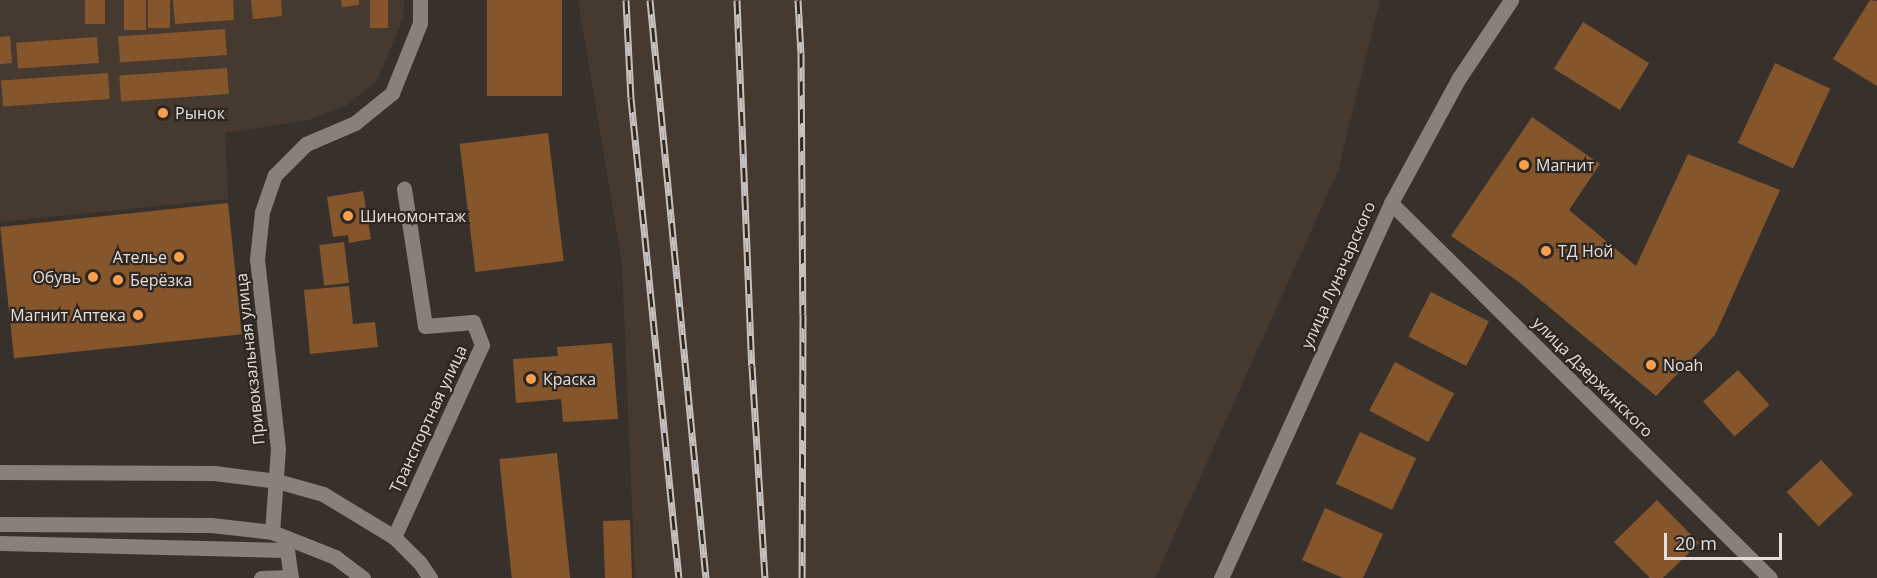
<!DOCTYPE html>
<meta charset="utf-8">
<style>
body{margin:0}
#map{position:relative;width:1877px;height:578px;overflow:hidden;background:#38312b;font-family:"Open Sans",sans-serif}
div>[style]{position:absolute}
.built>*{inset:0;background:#463a30}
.building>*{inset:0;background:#85562c;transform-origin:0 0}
.service>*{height:15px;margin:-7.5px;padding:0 7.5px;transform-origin:7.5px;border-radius:7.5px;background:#888079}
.minor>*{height:15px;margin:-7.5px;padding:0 7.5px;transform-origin:7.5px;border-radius:7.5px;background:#888079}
.tertiary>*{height:15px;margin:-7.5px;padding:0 7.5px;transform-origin:7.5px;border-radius:7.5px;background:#888079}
.secondary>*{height:15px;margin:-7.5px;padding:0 7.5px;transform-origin:7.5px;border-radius:7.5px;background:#888079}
.rail>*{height:7px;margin-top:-3.5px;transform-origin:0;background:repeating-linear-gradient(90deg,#2e2721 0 14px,#c7c1be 0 28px);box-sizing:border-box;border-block:2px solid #c7c1be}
.dots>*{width:16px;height:16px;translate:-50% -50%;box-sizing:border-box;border:3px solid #2e2721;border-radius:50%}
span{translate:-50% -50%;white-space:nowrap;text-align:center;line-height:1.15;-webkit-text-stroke:4.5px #2e2721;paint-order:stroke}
.poi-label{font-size:16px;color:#e4dfdc}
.left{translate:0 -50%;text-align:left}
.right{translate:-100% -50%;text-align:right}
.street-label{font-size:16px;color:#e4dfdc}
.scale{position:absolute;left:1664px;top:533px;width:118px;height:27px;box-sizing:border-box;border:3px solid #e4dfdc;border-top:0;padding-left:8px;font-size:18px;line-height:21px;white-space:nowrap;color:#e4dfdc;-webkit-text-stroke:4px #2e2721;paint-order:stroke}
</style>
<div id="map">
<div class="built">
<div style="clip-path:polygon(0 0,404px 0,403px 19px,376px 82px,345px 106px,308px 120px,225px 133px,228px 199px,0 222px)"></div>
<div style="clip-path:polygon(578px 0,1380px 0,1338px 171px,1155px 578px,635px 578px,622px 263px)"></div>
</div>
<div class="building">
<div style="left:85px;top:0;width:20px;height:24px"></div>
<div style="left:124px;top:0;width:22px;height:30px"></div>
<div style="left:148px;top:0;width:22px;height:28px"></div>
<div style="clip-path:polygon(173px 0,233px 0,234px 20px,175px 24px)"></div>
<div style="clip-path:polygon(251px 0,281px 0,282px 16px,253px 19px)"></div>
<div style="clip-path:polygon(341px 0,359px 0,359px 5px,342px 7px)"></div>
<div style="left:370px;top:0;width:18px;height:28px"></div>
<div style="left:487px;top:0;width:75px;height:96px"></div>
<div style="clip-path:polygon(1870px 0,1877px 1px,1877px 86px,1833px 59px)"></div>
<div style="left:1583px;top:22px;width:78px;height:55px;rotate:32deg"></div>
<div style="left:225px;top:29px;width:26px;height:107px;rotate:86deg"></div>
<div style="clip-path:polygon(10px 36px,12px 63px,0 64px,0 37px)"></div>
<div style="left:97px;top:37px;width:26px;height:81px;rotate:86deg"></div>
<div style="left:1775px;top:63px;width:61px;height:88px;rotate:25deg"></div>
<div style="left:227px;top:68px;width:26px;height:108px;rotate:86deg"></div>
<div style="left:108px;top:73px;width:26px;height:107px;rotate:86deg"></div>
<div style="clip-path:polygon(1532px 117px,1600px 164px,1569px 210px,1636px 266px,1688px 154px,1780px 190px,1715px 335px,1656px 396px,1519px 282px,1451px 236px)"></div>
<div style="left:548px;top:133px;width:129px;height:89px;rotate:83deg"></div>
<div style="clip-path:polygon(363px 191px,371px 239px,349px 243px,348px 235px,333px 237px,327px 197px)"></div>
<div style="left:228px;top:203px;width:132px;height:229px;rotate:84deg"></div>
<div style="left:344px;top:242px;width:41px;height:25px;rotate:83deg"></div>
<div style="clip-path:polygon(349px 286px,353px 324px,375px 322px,378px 347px,310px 354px,304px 290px)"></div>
<div style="left:1431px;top:292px;width:65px;height:50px;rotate:27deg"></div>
<div style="clip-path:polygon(612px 343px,618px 419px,563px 422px,561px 399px,516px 403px,513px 359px,558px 356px,557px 347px)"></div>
<div style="left:1395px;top:362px;width:67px;height:55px;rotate:28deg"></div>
<div style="left:1738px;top:370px;width:47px;height:47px;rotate:48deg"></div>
<div style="left:1360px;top:432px;width:62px;height:57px;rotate:25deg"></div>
<div style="left:557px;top:453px;width:126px;height:58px;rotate:84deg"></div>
<div style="left:1821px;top:460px;width:47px;height:47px;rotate:47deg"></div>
<div style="clip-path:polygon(1657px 500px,1699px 543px,1663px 578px,1650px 578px,1614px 542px)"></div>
<div style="clip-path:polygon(1325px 508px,1383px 534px,1363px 578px,1343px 578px,1302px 560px)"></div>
<div style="left:630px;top:520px;width:58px;height:27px;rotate:88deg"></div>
</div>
<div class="service">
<div style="left:272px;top:532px;width:83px;rotate:-85.9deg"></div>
<div style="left:278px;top:449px;width:191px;rotate:-96.3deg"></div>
<div style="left:257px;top:259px;width:47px;rotate:-83.9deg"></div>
<div style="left:262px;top:212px;width:39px;rotate:-71deg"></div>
<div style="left:275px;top:175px;width:44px;rotate:-45deg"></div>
<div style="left:306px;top:144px;width:53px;rotate:-23.2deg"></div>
<div style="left:355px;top:123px;width:48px;rotate:-39deg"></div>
<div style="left:392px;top:93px;width:75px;rotate:-68.2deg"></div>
<div style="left:420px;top:23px;width:23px;rotate:-90deg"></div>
<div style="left:394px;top:537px;width:211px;rotate:-65.4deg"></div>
<div style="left:482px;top:345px;width:25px;rotate:-111deg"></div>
<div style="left:473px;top:322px;width:48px;rotate:175.2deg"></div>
<div style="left:425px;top:326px;width:139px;rotate:-98.7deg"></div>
<div style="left:0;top:543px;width:287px;rotate:1.4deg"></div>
<div style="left:287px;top:550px;width:27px;rotate:82deg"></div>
<div style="left:291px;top:577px;width:30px;rotate:178deg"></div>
</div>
<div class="minor">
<div style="left:1391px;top:203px;width:533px;rotate:44.7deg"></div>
</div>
<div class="tertiary">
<div style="left:0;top:472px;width:214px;rotate:0.3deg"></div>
<div style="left:214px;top:473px;width:64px;rotate:7.2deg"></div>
<div style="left:277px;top:481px;width:48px;rotate:15.8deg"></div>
<div style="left:323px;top:494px;width:83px;rotate:31.2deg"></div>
<div style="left:394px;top:537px;width:37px;rotate:45deg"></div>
<div style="left:420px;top:563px;width:18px;rotate:56deg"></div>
<div style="left:0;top:524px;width:211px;rotate:0.3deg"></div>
<div style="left:211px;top:525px;width:61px;rotate:6.5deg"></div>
<div style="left:272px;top:532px;width:68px;rotate:21.6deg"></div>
<div style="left:335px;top:557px;width:35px;rotate:37deg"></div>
</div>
<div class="secondary">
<div style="left:1221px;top:578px;width:412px;rotate:-65.6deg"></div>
<div style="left:1391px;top:203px;width:142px;rotate:-61.5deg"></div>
<div style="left:1459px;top:78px;width:94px;rotate:-56.3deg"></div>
</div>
<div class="rail">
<div style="left:626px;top:0;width:98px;rotate:87.1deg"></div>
<div style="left:631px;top:98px;width:482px;rotate:84.3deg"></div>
<div style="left:650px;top:0;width:581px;rotate:84.47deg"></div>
<div style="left:737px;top:0;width:366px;rotate:87.7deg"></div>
<div style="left:752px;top:366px;width:212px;rotate:86.5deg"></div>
<div style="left:798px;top:0;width:53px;rotate:86.8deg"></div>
<div style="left:801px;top:53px;width:261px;rotate:89.6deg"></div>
<div style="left:803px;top:314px;width:264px;rotate:90.2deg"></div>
</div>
<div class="dots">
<div style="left:163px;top:113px;background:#f99f4d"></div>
<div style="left:1524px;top:165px;background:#f99f4d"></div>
<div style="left:348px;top:216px;background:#f99f4d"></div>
<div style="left:1546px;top:251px;background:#f99f4d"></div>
<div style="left:179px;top:257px;background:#f99f4d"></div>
<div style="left:93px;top:277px;background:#f99f4d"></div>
<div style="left:118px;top:280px;background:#f99f4d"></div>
<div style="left:138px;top:315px;background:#f99f4d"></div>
<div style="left:1651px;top:365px;background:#f99f4d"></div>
<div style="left:531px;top:379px;background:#f99f4d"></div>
</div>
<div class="poi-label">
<span class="left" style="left:175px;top:113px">Рынок</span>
<span class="left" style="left:1536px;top:165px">Магнит</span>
<span class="left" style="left:360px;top:216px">Шиномонтаж</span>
<span class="left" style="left:1558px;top:251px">ТД Ной</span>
<span class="right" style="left:167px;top:257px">Ателье</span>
<span class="right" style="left:81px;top:277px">Обувь</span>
<span class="left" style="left:130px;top:280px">Берёзка</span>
<span class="right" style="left:126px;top:315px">Магнит Аптека</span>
<span class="left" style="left:1663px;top:365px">Noah</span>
<span class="left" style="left:543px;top:379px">Краска</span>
</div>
<div class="street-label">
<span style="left:1338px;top:275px;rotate:-66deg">улица Луначарского</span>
<span style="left:250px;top:359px;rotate:-96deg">Привокзальная улица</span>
<span style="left:1593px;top:377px;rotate:45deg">улица Дзержинского</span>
<span style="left:428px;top:419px;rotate:-65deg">Транспортная улица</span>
</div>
<div class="scale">20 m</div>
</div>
